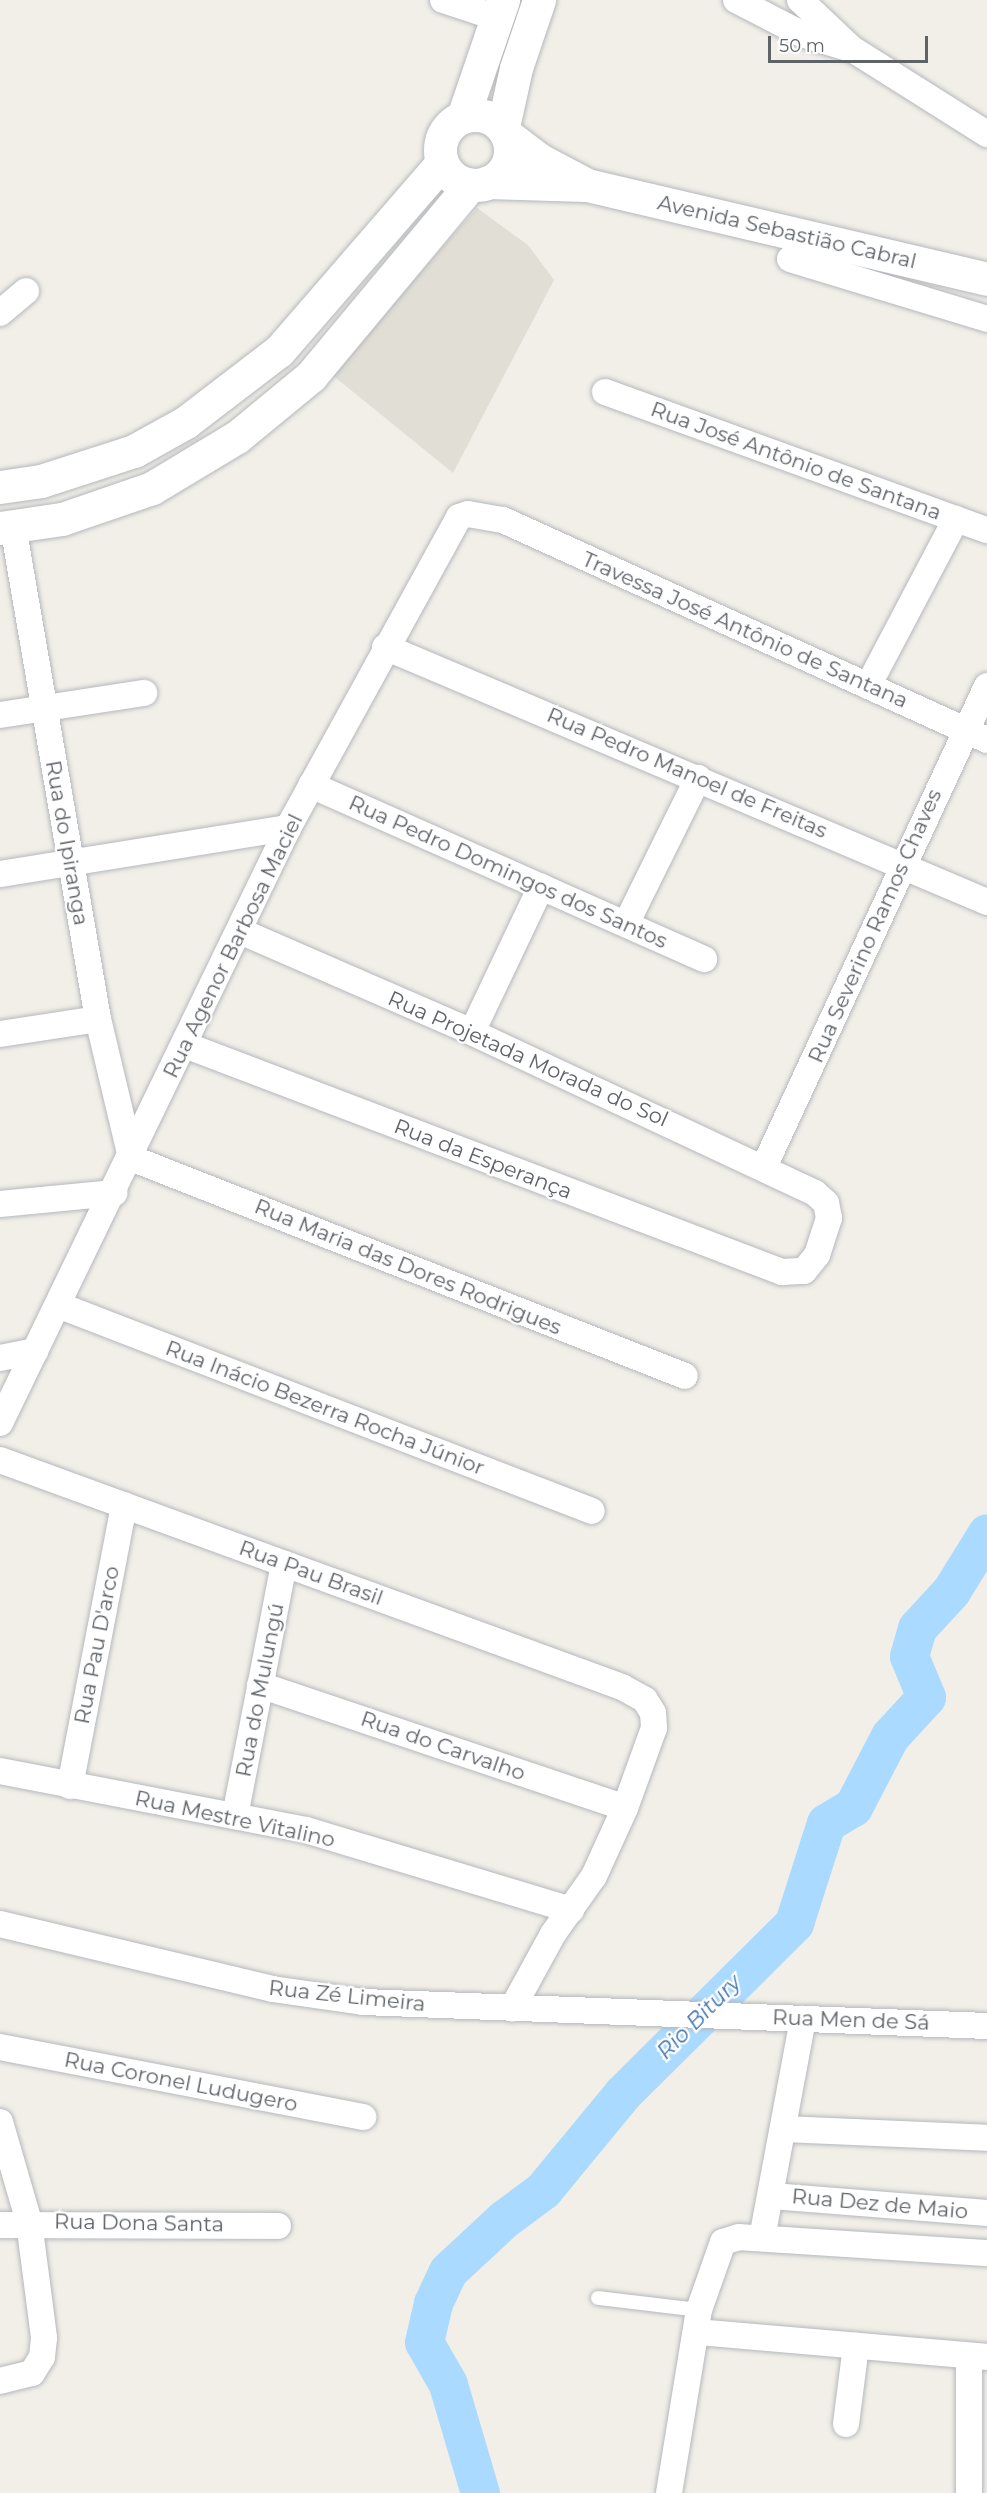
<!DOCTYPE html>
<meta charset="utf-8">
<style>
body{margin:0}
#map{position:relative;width:987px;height:2493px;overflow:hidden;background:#f1efe8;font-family:Montserrat,sans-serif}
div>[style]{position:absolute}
.education>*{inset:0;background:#e1ded6}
.river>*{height:39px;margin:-19.5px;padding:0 19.5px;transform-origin:19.5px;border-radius:19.5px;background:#aadaff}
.roads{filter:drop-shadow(0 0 2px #b5b8bc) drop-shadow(0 0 2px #b5b8bc)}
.service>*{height:14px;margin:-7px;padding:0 7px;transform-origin:7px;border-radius:7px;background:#fff}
.minor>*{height:26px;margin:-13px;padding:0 13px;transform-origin:13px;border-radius:13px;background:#fff}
.secondary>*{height:33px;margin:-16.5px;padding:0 16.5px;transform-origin:16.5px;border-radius:16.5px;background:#fff}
.secondary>.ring{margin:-16.5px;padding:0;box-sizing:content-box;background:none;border:33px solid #fff;border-radius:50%}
span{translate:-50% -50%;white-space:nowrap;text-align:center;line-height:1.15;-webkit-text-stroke:4.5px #fff;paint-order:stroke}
.street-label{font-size:21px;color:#5f6368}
.water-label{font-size:22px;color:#4174aa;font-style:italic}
.scale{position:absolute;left:768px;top:36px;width:160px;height:27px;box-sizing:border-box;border:3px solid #5f6368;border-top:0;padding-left:8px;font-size:18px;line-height:21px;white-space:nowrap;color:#5f6368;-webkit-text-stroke:4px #fff;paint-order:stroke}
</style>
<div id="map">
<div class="education">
<div style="clip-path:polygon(477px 208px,528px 245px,554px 280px,453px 473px,331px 374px)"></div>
</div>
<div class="river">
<div style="left:480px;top:2493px;width:114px;rotate:-106.4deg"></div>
<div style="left:448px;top:2384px;width:48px;rotate:-119.7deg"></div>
<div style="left:424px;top:2342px;width:40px;rotate:-77deg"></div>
<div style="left:433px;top:2303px;width:35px;rotate:-65deg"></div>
<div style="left:448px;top:2271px;width:76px;rotate:-42.9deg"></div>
<div style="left:504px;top:2219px;width:49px;rotate:-36.6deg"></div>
<div style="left:543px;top:2190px;width:124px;rotate:-50.5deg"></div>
<div style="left:622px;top:2094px;width:243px;rotate:-44.8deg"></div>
<div style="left:794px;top:1923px;width:105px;rotate:-72.3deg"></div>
<div style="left:826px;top:1823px;width:31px;rotate:-31deg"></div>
<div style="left:853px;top:1807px;width:80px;rotate:-62.5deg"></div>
<div style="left:890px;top:1736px;width:53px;rotate:-47.3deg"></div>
<div style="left:926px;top:1697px;width:44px;rotate:-112.5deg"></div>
<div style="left:909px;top:1656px;width:29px;rotate:-74deg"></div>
<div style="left:917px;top:1628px;width:50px;rotate:-47.4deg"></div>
<div style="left:951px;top:1591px;width:68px;rotate:-58.2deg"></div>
</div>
<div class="roads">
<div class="service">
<div style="left:598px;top:2298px;width:102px;rotate:6.8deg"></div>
</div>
<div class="minor">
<div style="left:443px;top:0;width:58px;rotate:18.1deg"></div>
<div style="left:736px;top:0;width:74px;rotate:27.3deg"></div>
<div style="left:802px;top:34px;width:48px;rotate:16.9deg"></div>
<div style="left:800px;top:0;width:71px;rotate:43.3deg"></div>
<div style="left:852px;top:49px;width:160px;rotate:32.2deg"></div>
<div style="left:790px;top:259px;width:206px;rotate:16.9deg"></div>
<div style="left:0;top:313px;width:34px;rotate:-40deg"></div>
<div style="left:605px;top:392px;width:406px;rotate:19.9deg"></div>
<div style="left:13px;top:526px;width:500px;rotate:80.22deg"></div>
<div style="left:98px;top:1019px;width:143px;rotate:76.6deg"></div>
<div style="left:131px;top:1158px;width:595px;rotate:21.48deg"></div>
<div style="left:385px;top:647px;width:654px;rotate:22.96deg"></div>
<div style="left:868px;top:686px;width:189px;rotate:-62.2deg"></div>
<div style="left:0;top:715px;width:146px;rotate:-8.7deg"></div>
<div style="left:311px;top:785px;width:430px;rotate:23.9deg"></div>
<div style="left:0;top:874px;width:292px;rotate:-9.1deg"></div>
<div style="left:626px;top:924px;width:163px;rotate:-63.7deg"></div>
<div style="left:472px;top:1032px;width:161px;rotate:-64.6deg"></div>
<div style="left:0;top:1034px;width:99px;rotate:-8.7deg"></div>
<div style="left:185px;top:1045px;width:639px;rotate:20.82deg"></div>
<div style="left:782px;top:1272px;width:22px;rotate:-3deg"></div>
<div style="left:804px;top:1271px;width:21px;rotate:-51deg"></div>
<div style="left:817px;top:1255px;width:39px;rotate:-72deg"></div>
<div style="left:829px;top:1218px;width:15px;rotate:-101deg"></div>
<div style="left:826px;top:1203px;width:15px;rotate:-138deg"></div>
<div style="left:815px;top:1193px;width:379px;rotate:-154.9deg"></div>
<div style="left:472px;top:1032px;width:253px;rotate:-156.5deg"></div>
<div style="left:764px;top:1167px;width:530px;rotate:-65.13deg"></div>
<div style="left:0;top:1204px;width:115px;rotate:-5.5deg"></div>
<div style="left:58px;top:1305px;width:572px;rotate:21.1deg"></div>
<div style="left:0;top:1358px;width:36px;rotate:-11deg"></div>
<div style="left:0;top:1423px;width:661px;rotate:-64.17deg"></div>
<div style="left:288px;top:828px;width:355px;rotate:-61.2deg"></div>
<div style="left:459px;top:517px;width:9px;rotate:-18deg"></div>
<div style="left:468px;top:514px;width:36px;rotate:10deg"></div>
<div style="left:503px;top:520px;width:532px;rotate:24.44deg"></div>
<div style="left:0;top:1460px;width:662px;rotate:20.05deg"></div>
<div style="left:622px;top:1687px;width:26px;rotate:29deg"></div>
<div style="left:645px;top:1700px;width:15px;rotate:58deg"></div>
<div style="left:653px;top:1713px;width:15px;rotate:86deg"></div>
<div style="left:654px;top:1728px;width:85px;rotate:109.9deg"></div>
<div style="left:625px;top:1808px;width:75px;rotate:114.5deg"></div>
<div style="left:594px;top:1876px;width:71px;rotate:125.3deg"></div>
<div style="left:553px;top:1934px;width:85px;rotate:118.7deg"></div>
<div style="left:260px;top:1685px;width:385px;rotate:18.6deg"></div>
<div style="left:0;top:1771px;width:312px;rotate:10.9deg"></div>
<div style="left:306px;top:1830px;width:277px;rotate:16.8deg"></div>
<div style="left:70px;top:1786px;width:286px;rotate:-79.1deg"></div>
<div style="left:235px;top:1816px;width:257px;rotate:-79deg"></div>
<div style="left:0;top:1924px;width:280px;rotate:13.4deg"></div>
<div style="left:272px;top:1989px;width:92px;rotate:8.1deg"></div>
<div style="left:363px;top:2002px;width:624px;rotate:2.2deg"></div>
<div style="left:0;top:2047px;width:370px;rotate:10.9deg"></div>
<div style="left:0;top:2122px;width:104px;rotate:73.8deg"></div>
<div style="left:29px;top:2222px;width:117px;rotate:82.6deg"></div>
<div style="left:44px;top:2338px;width:19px;rotate:96deg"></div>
<div style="left:42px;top:2357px;width:19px;rotate:122deg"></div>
<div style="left:32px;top:2373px;width:33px;rotate:166deg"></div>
<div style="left:784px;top:2129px;width:203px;rotate:2.5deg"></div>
<div style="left:772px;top:2196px;width:216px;rotate:4.5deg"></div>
<div style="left:0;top:2225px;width:278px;rotate:0.2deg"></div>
<div style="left:762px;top:2238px;width:223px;rotate:-79.4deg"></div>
<div style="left:697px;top:2332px;width:291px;rotate:4.9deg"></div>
<div style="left:846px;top:2424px;width:79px;rotate:-82.7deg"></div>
<div style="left:669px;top:2493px;width:185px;rotate:-80.7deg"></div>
<div style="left:699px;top:2310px;width:72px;rotate:-70.6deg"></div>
<div style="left:723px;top:2242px;width:17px;rotate:-17deg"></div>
<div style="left:739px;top:2237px;width:249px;rotate:3.7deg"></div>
<div style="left:969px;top:2493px;width:137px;rotate:-90deg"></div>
</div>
<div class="secondary">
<div class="ring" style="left:440px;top:115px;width:37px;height:37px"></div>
<div style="left:463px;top:117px;width:124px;rotate:-71.1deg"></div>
<div style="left:503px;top:127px;width:60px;rotate:-77.6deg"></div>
<div style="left:516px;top:68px;width:72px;rotate:-71.3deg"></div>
<div style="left:508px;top:136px;width:40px;rotate:37deg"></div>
<div style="left:540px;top:160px;width:53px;rotate:28deg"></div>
<div style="left:587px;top:185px;width:411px;rotate:13.2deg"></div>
<div style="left:488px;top:182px;width:97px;rotate:1.8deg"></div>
<div style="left:0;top:487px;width:41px;rotate:-8.3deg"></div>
<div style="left:41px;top:481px;width:98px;rotate:-17.9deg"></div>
<div style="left:134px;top:451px;width:60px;rotate:-29.1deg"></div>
<div style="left:186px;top:422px;width:117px;rotate:-37.4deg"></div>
<div style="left:279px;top:351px;width:249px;rotate:-49.1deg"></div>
<div style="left:0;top:528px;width:63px;rotate:-8.3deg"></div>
<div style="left:62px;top:519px;width:95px;rotate:-19deg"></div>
<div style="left:152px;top:488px;width:99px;rotate:-31deg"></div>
<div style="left:237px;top:437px;width:96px;rotate:-39.5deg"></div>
<div style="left:311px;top:376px;width:249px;rotate:-50.2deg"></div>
</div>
</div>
<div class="street-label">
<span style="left:787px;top:232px;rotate:13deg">Avenida Sebastião Cabral</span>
<span style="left:796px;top:461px;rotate:20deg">Rua José Antônio de Santana</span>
<span style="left:745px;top:630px;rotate:24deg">Travessa José Antônio de Santana</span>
<span style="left:687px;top:773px;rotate:23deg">Rua Pedro Manoel de Freitas</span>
<span style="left:67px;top:843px;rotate:80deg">Rua do Ipiranga</span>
<span style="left:508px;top:872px;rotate:24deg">Rua Pedro Domingos dos Santos</span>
<span style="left:875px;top:926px;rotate:-66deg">Rua Severino Ramos Chaves</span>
<span style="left:233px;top:946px;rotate:-64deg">Rua Agenor Barbosa Maciel</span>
<span style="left:528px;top:1059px;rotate:24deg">Rua Projetada Morada do Sol</span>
<span style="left:483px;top:1159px;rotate:21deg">Rua da Esperança</span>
<span style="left:408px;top:1267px;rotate:22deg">Rua Maria das Dores Rodrigues</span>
<span style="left:325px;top:1408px;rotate:21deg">Rua Inácio Bezerra Rocha Júnior</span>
<span style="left:311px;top:1573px;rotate:20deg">Rua Pau Brasil</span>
<span style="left:97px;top:1645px;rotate:-79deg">Rua Pau D'arco</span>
<span style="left:260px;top:1690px;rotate:-79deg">Rua do Mulungú</span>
<span style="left:443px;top:1746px;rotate:19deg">Rua do Carvalho</span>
<span style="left:235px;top:1819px;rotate:12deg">Rua Mestre Vitalino</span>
<span style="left:347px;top:1996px;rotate:6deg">Rua Zé Limeira</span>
<span style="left:851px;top:2020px;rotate:2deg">Rua Men de Sá</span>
<span style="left:181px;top:2082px;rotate:11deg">Rua Coronel Ludugero</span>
<span style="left:880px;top:2204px;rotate:5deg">Rua Dez de Maio</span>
<span style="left:139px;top:2223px;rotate:1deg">Rua Dona Santa</span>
</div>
<div class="water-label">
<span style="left:699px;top:2017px;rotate:-45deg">Rio Bitury</span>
</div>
<div class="scale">50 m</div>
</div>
